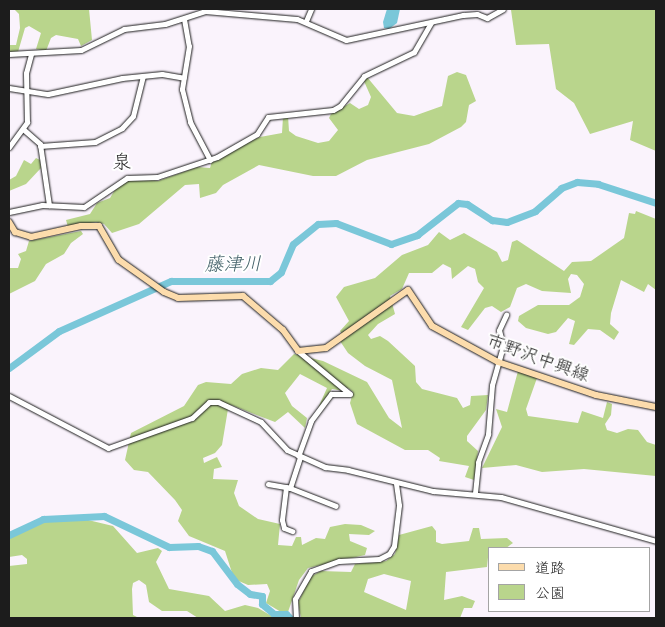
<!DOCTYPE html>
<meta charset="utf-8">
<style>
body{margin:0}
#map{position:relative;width:665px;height:627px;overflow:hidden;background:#faf3fc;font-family:Itim,"Klee One",sans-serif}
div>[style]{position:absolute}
.green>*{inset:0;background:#b9d58c}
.water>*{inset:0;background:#7ac7d9}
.river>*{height:7px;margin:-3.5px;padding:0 3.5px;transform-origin:3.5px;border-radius:3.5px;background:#7ac7d9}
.roads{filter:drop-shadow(0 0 1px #1c1c1c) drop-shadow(0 0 1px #1c1c1c)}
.minor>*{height:5px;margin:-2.5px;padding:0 2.5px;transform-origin:2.5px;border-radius:2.5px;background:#fff}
.major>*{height:6px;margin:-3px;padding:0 3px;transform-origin:3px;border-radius:3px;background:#fcdcac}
span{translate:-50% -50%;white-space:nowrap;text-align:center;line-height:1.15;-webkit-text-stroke:4px #fff;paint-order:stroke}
.street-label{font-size:18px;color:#1c1c1c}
.neighbourhood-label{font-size:19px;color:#1c1c1c}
.water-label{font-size:19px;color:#426068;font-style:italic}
.frame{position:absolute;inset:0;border:10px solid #1c1c1c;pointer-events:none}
.legend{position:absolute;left:488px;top:547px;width:162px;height:65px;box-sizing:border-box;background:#fff;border:1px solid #a4a4a4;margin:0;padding:6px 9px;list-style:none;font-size:15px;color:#1c1c1c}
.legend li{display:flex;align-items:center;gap:10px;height:25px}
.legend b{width:25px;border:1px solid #a4a4a4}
</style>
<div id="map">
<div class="green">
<div style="clip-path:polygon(14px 9px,89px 9px,92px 40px,81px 46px,78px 39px,56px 35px,51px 38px,46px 51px,36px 49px,41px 33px,29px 26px,25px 28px,18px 52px,9px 52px,9px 45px,16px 45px,20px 28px,19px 14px)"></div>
<div style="clip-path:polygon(514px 9px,656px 9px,656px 151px,630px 140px,633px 121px,590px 134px,574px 103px,556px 89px,549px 44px,516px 45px,511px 10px)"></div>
<div style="clip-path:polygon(457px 72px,466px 75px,476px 101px,469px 105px,466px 122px,461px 127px,429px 144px,367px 160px,336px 176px,313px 176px,259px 165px,223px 185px,216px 193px,200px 198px,199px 184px,185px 185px,139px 224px,112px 233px,104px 224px,96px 222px,68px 227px,66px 220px,90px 214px,97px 203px,110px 198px,119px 183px,139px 178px,158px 181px,197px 167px,210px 168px,212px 161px,227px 151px,260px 137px,282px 133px,283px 117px,288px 116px,289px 131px,296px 136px,318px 143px,329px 141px,338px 130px,329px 118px,331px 114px,350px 103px,359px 109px,368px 105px,371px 97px,363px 79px,367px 77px,397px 113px,414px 116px,442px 106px,448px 76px)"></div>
<div style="clip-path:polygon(36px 158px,40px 160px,41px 168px,26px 184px,9px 191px,9px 180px,16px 176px,24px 160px,31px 164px)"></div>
<div style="clip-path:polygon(636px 211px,656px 219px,656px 290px,648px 284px,644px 292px,621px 280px,611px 313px,610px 324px,619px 332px,614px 340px,600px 330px,588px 329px,574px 345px,569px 344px,575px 321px,568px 318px,556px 332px,548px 334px,526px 328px,518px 321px,519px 316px,538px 305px,569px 305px,580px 297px,584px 284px,577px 275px,571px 274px,568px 279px,571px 293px,542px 291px,526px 284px,517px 288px,510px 307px,501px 312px,492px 306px,485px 308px,468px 330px,461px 327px,484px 288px,478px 282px,475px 269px,468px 266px,452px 279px,451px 268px,443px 264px,432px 273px,409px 273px,402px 289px,390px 296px,395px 314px,378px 324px,368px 335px,371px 339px,380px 336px,388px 341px,415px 366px,416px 382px,422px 389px,457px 398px,463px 408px,470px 405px,471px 396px,488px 395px,486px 410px,467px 436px,467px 441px,478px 451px,474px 480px,465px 477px,469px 466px,439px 461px,440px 458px,428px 450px,405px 450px,357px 424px,350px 403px,353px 392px,348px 388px,344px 391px,332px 389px,318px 408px,327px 388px,300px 374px,285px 393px,292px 406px,307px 418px,305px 428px,288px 412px,275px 422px,231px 405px,228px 409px,222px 445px,215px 453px,203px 458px,204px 463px,217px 457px,222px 467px,214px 469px,213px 479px,238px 480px,234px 493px,239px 506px,258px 519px,280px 524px,278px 545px,292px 546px,296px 537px,301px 537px,302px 545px,316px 538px,325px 539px,330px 527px,345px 524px,361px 525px,375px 531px,369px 535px,349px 534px,350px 541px,367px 548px,365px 555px,308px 568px,299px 580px,288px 612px,281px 612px,266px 603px,270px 591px,267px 584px,248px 585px,234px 579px,225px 551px,189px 536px,178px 521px,182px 510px,175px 500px,148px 472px,134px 470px,125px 460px,131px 433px,184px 406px,198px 385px,206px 382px,231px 384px,242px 374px,261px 368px,278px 370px,294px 354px,323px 361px,367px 382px,389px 418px,402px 428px,392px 380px,365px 366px,348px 353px,340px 341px,344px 337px,340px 331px,349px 321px,336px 297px,344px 287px,375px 278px,402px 255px,428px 245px,439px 232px,450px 240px,464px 233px,497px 252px,502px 262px,508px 260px,512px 242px,517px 240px,564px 271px,572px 262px,591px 261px,624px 238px,629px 213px,635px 214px)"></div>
<div style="clip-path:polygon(81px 231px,83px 234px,71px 243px,64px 254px,46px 264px,35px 281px,9px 294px,9px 268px,18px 268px,21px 259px,18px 254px,26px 251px,29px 241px)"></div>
<div style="clip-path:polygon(518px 371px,537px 378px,526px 409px,528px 416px,578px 423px,582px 411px,603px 418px,607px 402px,612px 404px,611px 415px,605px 424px,607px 430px,617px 433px,628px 429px,638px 430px,647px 442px,656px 445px,656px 476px,584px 469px,542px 472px,516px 465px,482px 468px,502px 427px,496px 409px,507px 412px)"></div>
<div style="clip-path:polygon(88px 520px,113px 526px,137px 553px,158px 548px,162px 551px,156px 562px,169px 589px,209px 596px,225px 611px,245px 605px,258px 608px,275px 618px,198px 618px,187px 611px,162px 611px,149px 602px,146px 585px,139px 580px,133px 583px,132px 589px,133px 615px,139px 618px,10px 618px,9px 566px,27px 564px,27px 559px,22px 555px,9px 557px,9px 535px,43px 521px)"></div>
<div style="clip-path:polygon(evenodd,432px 526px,436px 531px,436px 542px,442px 544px,469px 541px,473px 528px,479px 528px,481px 539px,507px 538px,513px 543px,506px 548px,489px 548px,487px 567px,446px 572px,444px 600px,462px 596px,475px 601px,472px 608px,464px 608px,460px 618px,301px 618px,298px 603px,310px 577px,321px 571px,351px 572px,355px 564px,386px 561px,395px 554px,399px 535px,432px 526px,384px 574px,411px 581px,406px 610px,364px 592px,368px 579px,384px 574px)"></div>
</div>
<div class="water">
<div style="clip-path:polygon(387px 9px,400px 9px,397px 23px,389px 29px,384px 28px,383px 22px)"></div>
</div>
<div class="river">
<div style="left:9px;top:368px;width:62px;rotate:-36.5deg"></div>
<div style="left:59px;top:331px;width:123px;rotate:-24.1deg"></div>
<div style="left:171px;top:281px;width:99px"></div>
<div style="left:270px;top:281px;width:14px;rotate:-39deg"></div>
<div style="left:281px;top:272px;width:30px;rotate:-67deg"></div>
<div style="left:293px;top:244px;width:32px;rotate:-39deg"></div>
<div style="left:318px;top:224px;width:18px;rotate:-3deg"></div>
<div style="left:336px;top:223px;width:59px;rotate:20.9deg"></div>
<div style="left:391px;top:244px;width:28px;rotate:-19deg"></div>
<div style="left:417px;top:235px;width:52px;rotate:-38deg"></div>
<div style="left:458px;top:203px;width:9px;rotate:6deg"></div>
<div style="left:467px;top:204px;width:30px;rotate:33deg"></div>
<div style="left:492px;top:220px;width:15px;rotate:8deg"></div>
<div style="left:507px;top:222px;width:30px;rotate:-21deg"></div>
<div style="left:535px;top:211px;width:35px;rotate:-41deg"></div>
<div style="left:561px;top:188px;width:17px;rotate:-21deg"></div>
<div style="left:577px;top:182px;width:21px;rotate:5deg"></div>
<div style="left:598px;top:184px;width:61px;rotate:18.1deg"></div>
<div style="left:9px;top:535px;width:38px;rotate:-25deg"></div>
<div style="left:43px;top:519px;width:61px;rotate:-2.8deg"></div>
<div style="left:104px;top:516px;width:72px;rotate:25.5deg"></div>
<div style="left:169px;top:547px;width:29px;rotate:-2deg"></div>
<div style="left:198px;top:546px;width:15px;rotate:20deg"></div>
<div style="left:212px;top:551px;width:41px;rotate:52.9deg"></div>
<div style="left:237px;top:584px;width:16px;rotate:38deg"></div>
<div style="left:250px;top:594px;width:12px;rotate:9deg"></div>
<div style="left:262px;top:596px;width:8px;rotate:90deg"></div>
<div style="left:262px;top:604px;width:16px;rotate:40deg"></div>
<div style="left:274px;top:614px;width:12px"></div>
<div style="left:286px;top:614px;width:6px;rotate:45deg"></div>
</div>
<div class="roads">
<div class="minor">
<div style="left:184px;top:19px;width:27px;rotate:80deg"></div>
<div style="left:189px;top:46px;width:44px;rotate:99.2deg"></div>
<div style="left:182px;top:89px;width:34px;rotate:76deg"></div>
<div style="left:190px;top:122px;width:43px;rotate:62.2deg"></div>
<div style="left:306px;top:21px;width:13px;rotate:-67deg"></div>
<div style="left:9px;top:54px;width:72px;rotate:-3.2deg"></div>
<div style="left:81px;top:50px;width:48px;rotate:-26deg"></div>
<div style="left:124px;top:29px;width:41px;rotate:-7deg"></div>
<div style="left:165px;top:24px;width:42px;rotate:-18deg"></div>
<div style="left:205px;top:11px;width:92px;rotate:5deg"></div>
<div style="left:297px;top:19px;width:53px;rotate:23.2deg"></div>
<div style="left:346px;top:40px;width:120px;rotate:-12.1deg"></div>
<div style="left:463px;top:15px;width:14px;rotate:-4deg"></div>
<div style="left:477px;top:14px;width:11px;rotate:22deg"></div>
<div style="left:487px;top:18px;width:18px;rotate:-29deg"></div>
<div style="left:9px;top:88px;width:39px;rotate:9deg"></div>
<div style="left:48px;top:94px;width:76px;rotate:-12.2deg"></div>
<div style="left:122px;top:78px;width:40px;rotate:-5.7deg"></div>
<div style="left:162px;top:74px;width:22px;rotate:10deg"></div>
<div style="left:23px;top:129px;width:23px;rotate:41deg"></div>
<div style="left:40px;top:144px;width:62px;rotate:81.6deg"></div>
<div style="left:40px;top:146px;width:55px;rotate:-4.2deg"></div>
<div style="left:95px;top:142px;width:30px;rotate:-27deg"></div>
<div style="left:122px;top:128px;width:16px;rotate:-47deg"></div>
<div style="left:133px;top:116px;width:41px;rotate:-76deg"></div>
<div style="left:9px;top:147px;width:31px;rotate:-54deg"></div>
<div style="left:27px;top:122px;width:49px;rotate:-91.2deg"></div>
<div style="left:26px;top:73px;width:20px;rotate:-75deg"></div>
<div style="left:9px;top:212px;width:34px;rotate:-12deg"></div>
<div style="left:42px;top:205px;width:42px;rotate:2.7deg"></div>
<div style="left:84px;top:207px;width:52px;rotate:-34deg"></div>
<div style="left:127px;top:178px;width:30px;rotate:-2deg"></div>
<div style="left:157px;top:177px;width:63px;rotate:-18.4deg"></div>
<div style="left:217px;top:157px;width:46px;rotate:-29.9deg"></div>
<div style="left:257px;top:134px;width:20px;rotate:-57deg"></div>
<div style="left:268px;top:117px;width:65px;rotate:-6.1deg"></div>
<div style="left:333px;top:110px;width:8px;rotate:-30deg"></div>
<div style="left:340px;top:106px;width:38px;rotate:-51deg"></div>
<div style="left:364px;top:76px;width:55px;rotate:-25.6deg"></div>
<div style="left:414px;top:52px;width:34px;rotate:-60deg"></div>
<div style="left:298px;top:351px;width:67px;rotate:39.6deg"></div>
<div style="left:350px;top:394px;width:19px;rotate:180deg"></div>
<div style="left:331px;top:394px;width:34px;rotate:127deg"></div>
<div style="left:311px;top:421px;width:37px;rotate:110deg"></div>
<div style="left:9px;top:396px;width:112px;rotate:27.7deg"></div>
<div style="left:108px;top:448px;width:89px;rotate:-19.7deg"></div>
<div style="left:192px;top:418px;width:23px;rotate:-43deg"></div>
<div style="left:209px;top:402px;width:9px"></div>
<div style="left:218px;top:402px;width:47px;rotate:24.9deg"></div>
<div style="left:261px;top:422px;width:38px;rotate:47deg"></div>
<div style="left:287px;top:450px;width:42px;rotate:24.1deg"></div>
<div style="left:325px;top:467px;width:23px;rotate:7deg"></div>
<div style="left:348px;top:470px;width:88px;rotate:13.9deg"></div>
<div style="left:433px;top:491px;width:68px;rotate:5deg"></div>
<div style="left:501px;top:497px;width:161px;rotate:15.8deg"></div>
<div style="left:268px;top:484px;width:22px;rotate:10deg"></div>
<div style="left:290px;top:488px;width:49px;rotate:21.4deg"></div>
<div style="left:286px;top:487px;width:33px;rotate:97deg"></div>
<div style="left:282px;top:520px;width:8px;rotate:76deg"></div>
<div style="left:284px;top:528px;width:9px;rotate:21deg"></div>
<div style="left:290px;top:488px;width:33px;rotate:-72deg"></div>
<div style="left:475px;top:493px;width:31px;rotate:-84deg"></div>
<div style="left:478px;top:462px;width:30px;rotate:-70deg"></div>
<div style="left:488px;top:434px;width:49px;rotate:-85.3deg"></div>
<div style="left:492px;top:385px;width:41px;rotate:-74.2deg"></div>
<div style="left:503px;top:346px;width:16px;rotate:-104deg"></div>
<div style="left:499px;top:330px;width:17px;rotate:-65deg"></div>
<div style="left:296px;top:618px;width:19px;rotate:-93deg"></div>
<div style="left:295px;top:599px;width:32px;rotate:-60deg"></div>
<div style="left:311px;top:571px;width:30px;rotate:-20deg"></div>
<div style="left:339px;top:561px;width:40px;rotate:-2.9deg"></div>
<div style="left:379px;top:559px;width:11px;rotate:-27deg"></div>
<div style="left:389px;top:554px;width:9px;rotate:-58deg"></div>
<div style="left:394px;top:546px;width:41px;rotate:-83deg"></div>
<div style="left:399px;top:505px;width:22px;rotate:-98deg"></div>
</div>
<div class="major">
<div style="left:9px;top:222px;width:12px;rotate:59deg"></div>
<div style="left:15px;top:232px;width:17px;rotate:17deg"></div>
<div style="left:31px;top:237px;width:51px;rotate:-12.4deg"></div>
<div style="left:81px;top:226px;width:18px"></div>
<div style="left:99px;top:226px;width:39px;rotate:60deg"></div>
<div style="left:119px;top:260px;width:55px;rotate:35.4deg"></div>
<div style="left:164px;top:292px;width:15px;rotate:23deg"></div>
<div style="left:178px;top:298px;width:65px;rotate:-1.8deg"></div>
<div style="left:243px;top:296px;width:52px;rotate:40.4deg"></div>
<div style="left:283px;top:330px;width:26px;rotate:54deg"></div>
<div style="left:298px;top:351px;width:28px;rotate:-6deg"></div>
<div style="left:326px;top:348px;width:100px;rotate:-35.3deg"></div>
<div style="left:408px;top:290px;width:43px;rotate:56.3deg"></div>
<div style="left:432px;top:326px;width:75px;rotate:28.6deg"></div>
<div style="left:498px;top:362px;width:103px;rotate:18.6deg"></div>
<div style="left:596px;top:395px;width:61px;rotate:11.3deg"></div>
</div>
</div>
<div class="street-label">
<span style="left:538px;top:358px;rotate:20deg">市野沢中興線</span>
</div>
<div class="neighbourhood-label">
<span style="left:122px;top:162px">泉</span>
</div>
<div class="water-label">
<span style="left:233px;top:264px;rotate:-1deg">藤津川</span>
</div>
<div class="frame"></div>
<ul class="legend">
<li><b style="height:6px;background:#fcdcac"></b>道路</li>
<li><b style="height:14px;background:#b9d58c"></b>公園</li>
</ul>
</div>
